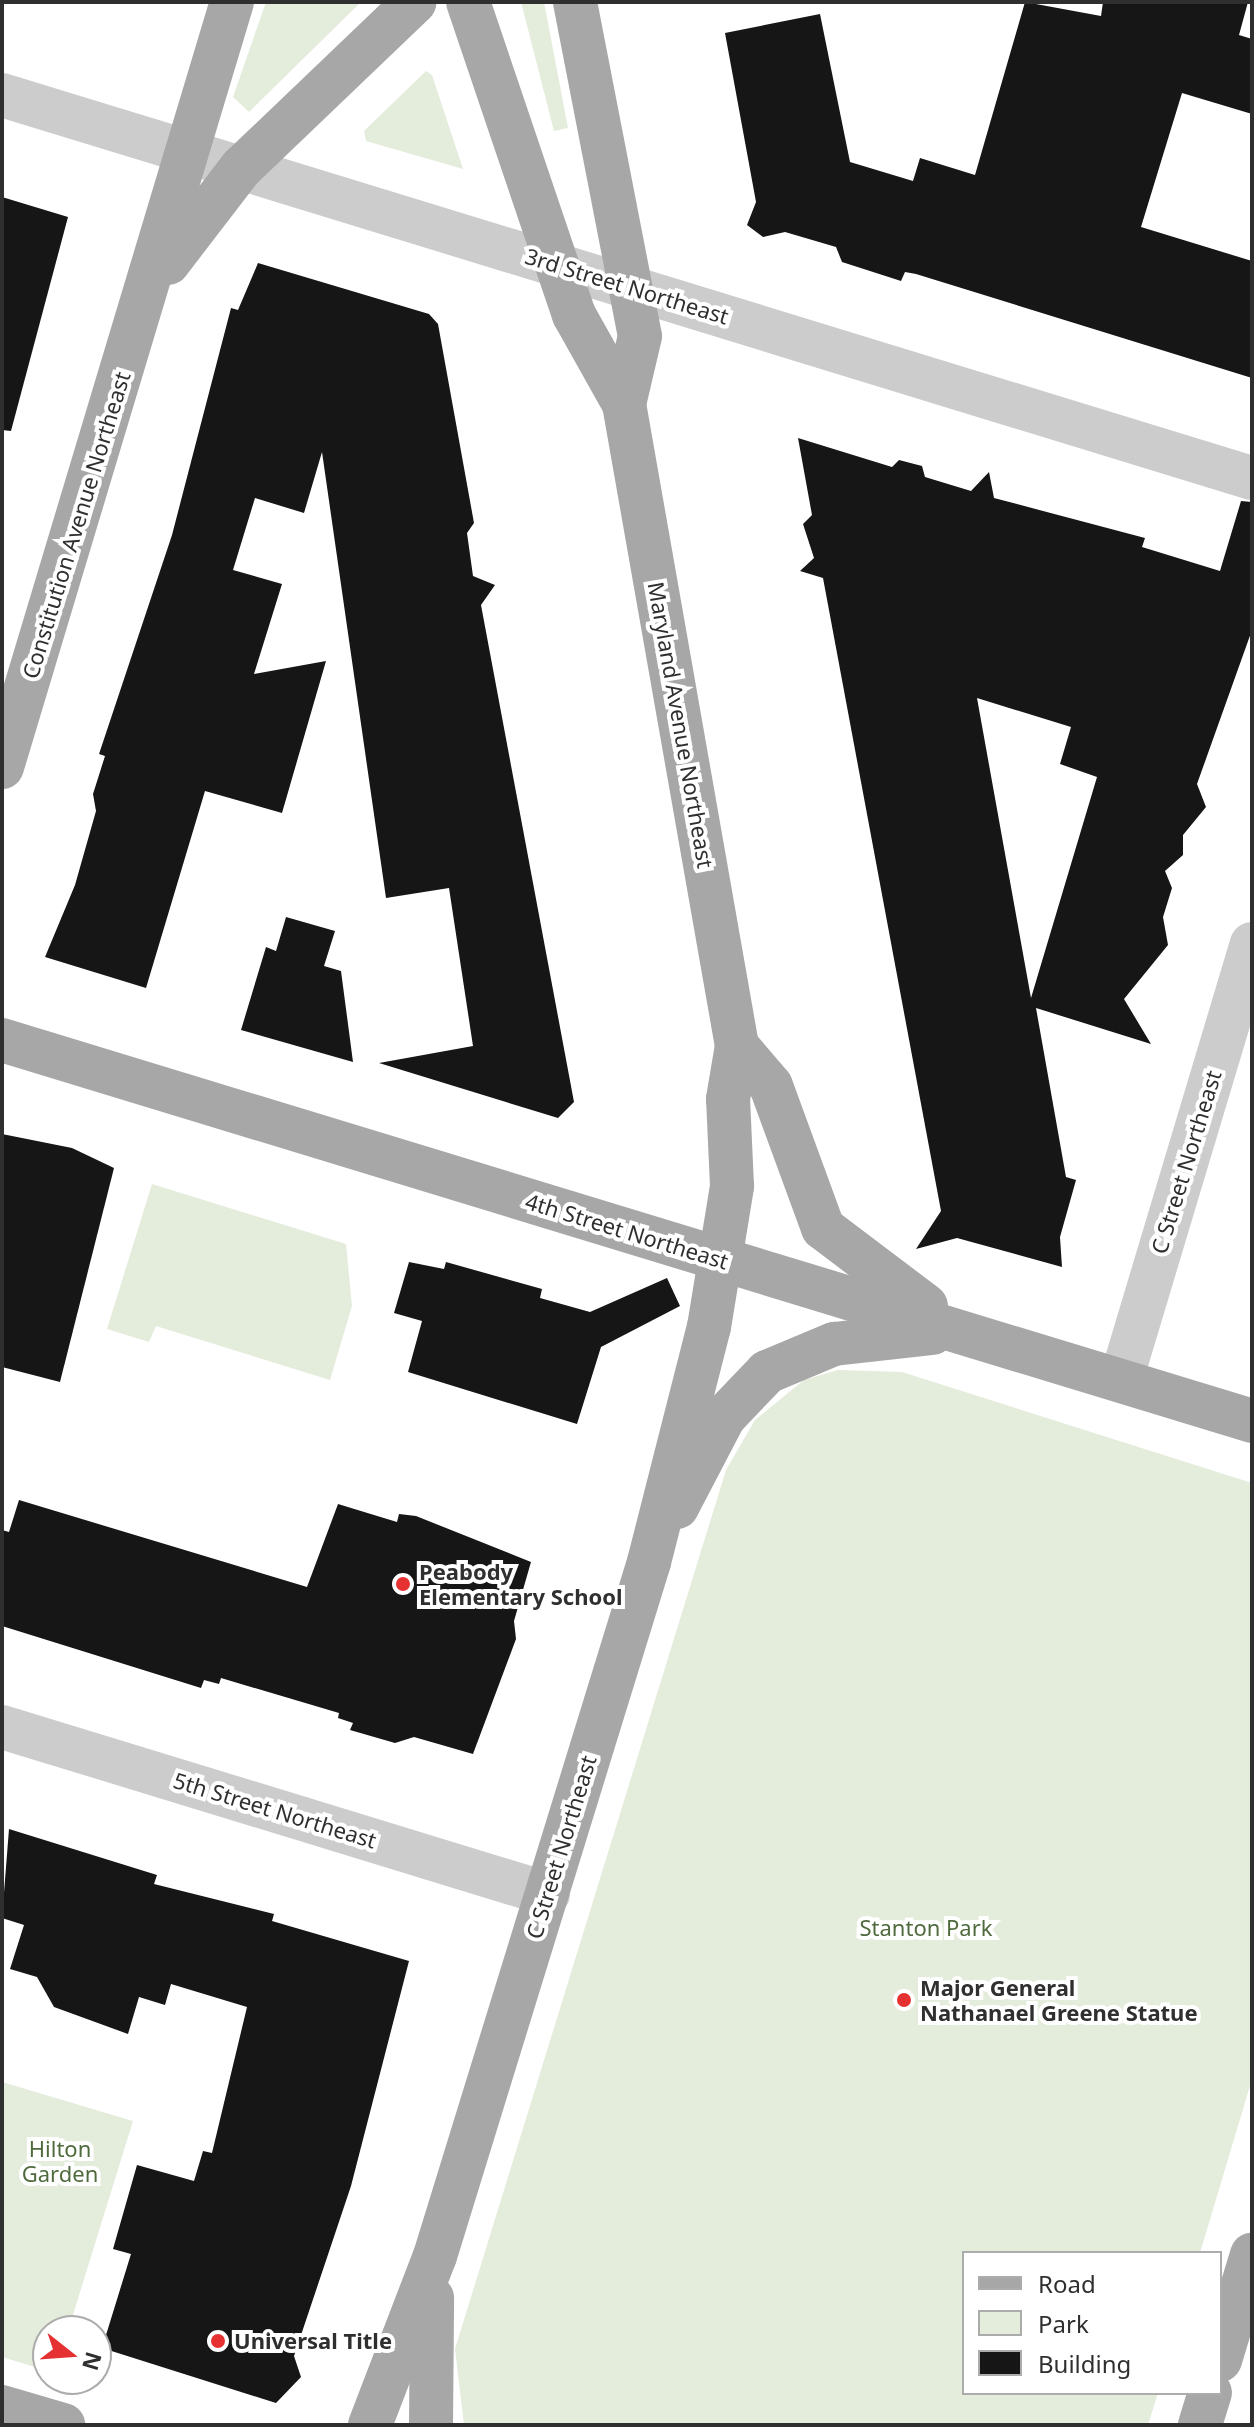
<!DOCTYPE html>
<style>
body{margin:0}
#map{position:relative;width:1254px;height:2427px;overflow:hidden;background:#fff;font-family:"Noto Sans",sans-serif}
div>[style]{position:absolute}
.green>*{inset:0;background:#e4ecdc}
.building>*{inset:0;background:#161616}
.minor>*{height:44px;margin:-22px;padding:0 22px;transform-origin:22px;border-radius:22px;background:#ccc}
.major>*{height:44px;margin:-22px;padding:0 22px;transform-origin:22px;border-radius:22px;background:#a7a7a7}
.dots>*{width:22px;height:22px;translate:-50% -50%;box-sizing:border-box;border:4px solid #fff;border-radius:50%}
span{translate:-50% -50%;white-space:nowrap;text-align:center;line-height:1.15;-webkit-text-stroke:8px #fff;paint-order:stroke}
.street-label{font-size:22px;color:#2f2f2f}
.poi-label{font-size:22px;color:#2f2f2f;font-weight:700}
.left{translate:0 -50%;text-align:left}
.park-label{font-size:22px;color:#4f6a3c}
.frame{position:absolute;inset:0;border:4px solid #2f2f2f;pointer-events:none}
.legend{position:absolute;left:962px;top:2251px;width:260px;height:144px;box-sizing:border-box;background:#fff;border:2px solid #acacac;margin:0;padding:10px 14px;list-style:none;font-size:24px;color:#2f2f2f}
.legend li{display:flex;align-items:center;gap:16px;height:40px}
.legend b{width:40px;border:2px solid #acacac}
.north{position:absolute;left:32px;top:2315px;width:80px;height:80px;box-sizing:border-box;background:#fff;border:2px solid #acacac;border-radius:50%;rotate:107deg;font-size:22px;font-weight:700;line-height:32px;text-align:center;color:#2f2f2f}
.north::after{content:'';display:block;margin:auto;width:28px;height:36px;background:#e63133;clip-path:polygon(50% 0,100% 100%,50% 72%,0 100%)}
</style>
<div id="map">
<div class="green">
<div style="clip-path:polygon(266px 2px,361px 2px,249px 112px,233px 97px)"></div>
<div style="clip-path:polygon(521px 2px,544px 2px,568px 128px,554px 131px)"></div>
<div style="clip-path:polygon(426px 71px,432px 75px,463px 169px,366px 141px,364px 131px)"></div>
<div style="clip-path:polygon(152px 1184px,346px 1244px,352px 1306px,330px 1380px,156px 1326px,149px 1342px,107px 1329px)"></div>
<div style="clip-path:polygon(838px 1370px,902px 1372px,1252px 1483px,1252px 2079px,1200px 2253px,964px 2253px,964px 2393px,1158px 2393px,1148px 2425px,464px 2425px,455px 2349px,726px 1470px,755px 1420px,804px 1380px)"></div>
<div style="clip-path:polygon(2px 2082px,133px 2121px,68px 2331px,48px 2331px,48px 2371px,2px 2357px)"></div>
</div>
<div class="building">
<div style="clip-path:polygon(1025px 2px,1101px 16px,1103px 2px,1248px 2px,1239px 35px,1252px 39px,1252px 114px,1182px 93px,1141px 227px,1252px 261px,1252px 378px,916px 274px,905px 272px,901px 281px,842px 262px,836px 247px,785px 232px,763px 237px,747px 225px,756px 202px,725px 33px,820px 14px,850px 162px,913px 181px,920px 158px,975px 175px)"></div>
<div style="clip-path:polygon(2px 197px,68px 217px,11px 431px,2px 430px)"></div>
<div style="clip-path:polygon(258px 263px,429px 314px,438px 324px,474px 523px,467px 533px,473px 576px,495px 585px,481px 605px,574px 1102px,558px 1118px,379px 1063px,473px 1046px,449px 888px,386px 898px,322px 452px,304px 513px,255px 498px,233px 570px,282px 584px,254px 674px,326px 661px,282px 813px,205px 791px,146px 988px,45px 957px,75px 885px,96px 811px,93px 794px,105px 756px,99px 754px,172px 535px,231px 308px,238px 310px)"></div>
<div style="clip-path:polygon(evenodd,798px 438px,892px 467px,899px 460px,922px 466px,925px 477px,971px 491px,989px 472px,994px 498px,1145px 538px,1142px 547px,1220px 571px,1241px 501px,1252px 502px,1252px 630px,1197px 784px,1206px 807px,1183px 835px,1183px 855px,1165px 871px,1172px 888px,1163px 917px,1168px 945px,1124px 999px,1151px 1044px,1036px 1008px,1066px 1177px,1076px 1180px,1060px 1237px,1062px 1267px,957px 1238px,916px 1249px,941px 1211px,823px 578px,800px 571px,814px 558px,803px 524px,812px 515px,798px 438px,977px 698px,1071px 727px,1060px 764px,1097px 777px,1031px 998px,977px 698px)"></div>
<div style="clip-path:polygon(286px 917px,335px 931px,324px 966px,341px 971px,353px 1062px,241px 1030px,266px 947px,276px 951px)"></div>
<div style="clip-path:polygon(2px 1134px,72px 1148px,114px 1168px,60px 1382px,2px 1367px)"></div>
<div style="clip-path:polygon(409px 1262px,444px 1269px,446px 1262px,542px 1289px,540px 1298px,590px 1312px,667px 1278px,680px 1306px,601px 1347px,577px 1424px,408px 1372px,422px 1321px,394px 1313px)"></div>
<div style="clip-path:polygon(19px 1500px,307px 1587px,338px 1504px,397px 1522px,399px 1514px,416px 1516px,531px 1562px,514px 1621px,516px 1639px,473px 1754px,414px 1737px,395px 1743px,350px 1730px,353px 1723px,338px 1718px,339px 1713px,221px 1678px,219px 1684px,204px 1680px,201px 1688px,2px 1626px,2px 1530px,9px 1532px)"></div>
<div style="clip-path:polygon(9px 1829px,157px 1875px,154px 1884px,274px 1914px,272px 1921px,409px 1961px,351px 2186px,294px 2356px,301px 2377px,276px 2403px,102px 2348px,131px 2254px,113px 2249px,137px 2165px,194px 2181px,203px 2151px,212px 2153px,247px 2007px,171px 1984px,165px 2005px,139px 1997px,128px 2034px,54px 2007px,37px 1977px,10px 1969px,24px 1925px,2px 1918px)"></div>
</div>
<div class="minor">
<div style="left:2px;top:95px;width:1307px;rotate:17.04deg"></div>
<div style="left:1121px;top:1380px;width:455px;rotate:-73.3deg"></div>
<div style="left:2px;top:1727px;width:571px;rotate:17.01deg"></div>
</div>
<div class="major">
<div style="left:575px;top:2px;width:340px;rotate:79deg"></div>
<div style="left:640px;top:336px;width:70px;rotate:103.2deg"></div>
<div style="left:168px;top:263px;width:120px;rotate:-52.5deg"></div>
<div style="left:241px;top:168px;width:240px;rotate:-43.7deg"></div>
<div style="left:2px;top:767px;width:799px;rotate:-73.27deg"></div>
<div style="left:2px;top:1040px;width:1307px;rotate:16.95deg"></div>
<div style="left:737px;top:1046px;width:52px;rotate:49.6deg"></div>
<div style="left:771px;top:1086px;width:151px;rotate:69.9deg"></div>
<div style="left:823px;top:1228px;width:129px;rotate:37.1deg"></div>
<div style="left:677px;top:1507px;width:102px;rotate:-62.4deg"></div>
<div style="left:724px;top:1417px;width:62px;rotate:-46.3deg"></div>
<div style="left:767px;top:1372px;width:73px;rotate:-22.7deg"></div>
<div style="left:834px;top:1344px;width:99px;rotate:-6.4deg"></div>
<div style="left:1220px;top:2360px;width:110px;rotate:-73.1deg"></div>
<div style="left:2px;top:2407px;width:64px;rotate:16.4deg"></div>
<div style="left:370px;top:2425px;width:181px;rotate:-69deg"></div>
<div style="left:435px;top:2256px;width:726px;rotate:-72.86deg"></div>
<div style="left:649px;top:1562px;width:243px;rotate:-75.7deg"></div>
<div style="left:709px;top:1327px;width:143px;rotate:-80.7deg"></div>
<div style="left:732px;top:1186px;width:87px;rotate:-92.6deg"></div>
<div style="left:728px;top:1099px;width:54px;rotate:-80.4deg"></div>
<div style="left:737px;top:1046px;width:652px;rotate:-99.98deg"></div>
<div style="left:624px;top:404px;width:102px;rotate:-119.3deg"></div>
<div style="left:574px;top:315px;width:330px;rotate:-108.7deg"></div>
<div style="left:431px;top:2425px;width:127px;rotate:-89.5deg"></div>
<div style="left:1200px;top:2425px;width:34px;rotate:-73deg"></div>
</div>
<div class="dots">
<div style="left:403px;top:1584px;background:#e63133"></div>
<div style="left:904px;top:2000px;background:#e63133"></div>
<div style="left:218px;top:2341px;background:#e63133"></div>
</div>
<div class="street-label">
<span style="left:627px;top:286px;rotate:17deg">3rd Street Northeast</span>
<span style="left:76px;top:525px;rotate:-73deg">Constitution Avenue Northeast</span>
<span style="left:681px;top:725px;rotate:80deg">Maryland Avenue Northeast</span>
<span style="left:1186px;top:1162px;rotate:-73deg">C Street Northeast</span>
<span style="left:627px;top:1231px;rotate:17deg">4th Street Northeast</span>
<span style="left:275px;top:1810px;rotate:17deg">5th Street Northeast</span>
<span style="left:561px;top:1847px;rotate:-73deg">C Street Northeast</span>
</div>
<div class="poi-label">
<span class="left" style="left:419px;top:1584px">Peabody<br>Elementary School</span>
<span class="left" style="left:920px;top:2000px">Major General<br>Nathanael Greene Statue</span>
<span class="left" style="left:234px;top:2341px">Universal Title</span>
</div>
<div class="park-label">
<span style="left:926px;top:1928px">Stanton Park</span>
<span style="left:60px;top:2161px">Hilton<br>Garden</span>
</div>
<div class="frame"></div>
<ul class="legend">
<li><b style="height:10px;background:#a7a7a7"></b>Road</li>
<li><b style="height:22px;background:#e4ecdc"></b>Park</li>
<li><b style="height:22px;background:#161616"></b>Building</li>
</ul>
<div class="north">N</div>
</div>
